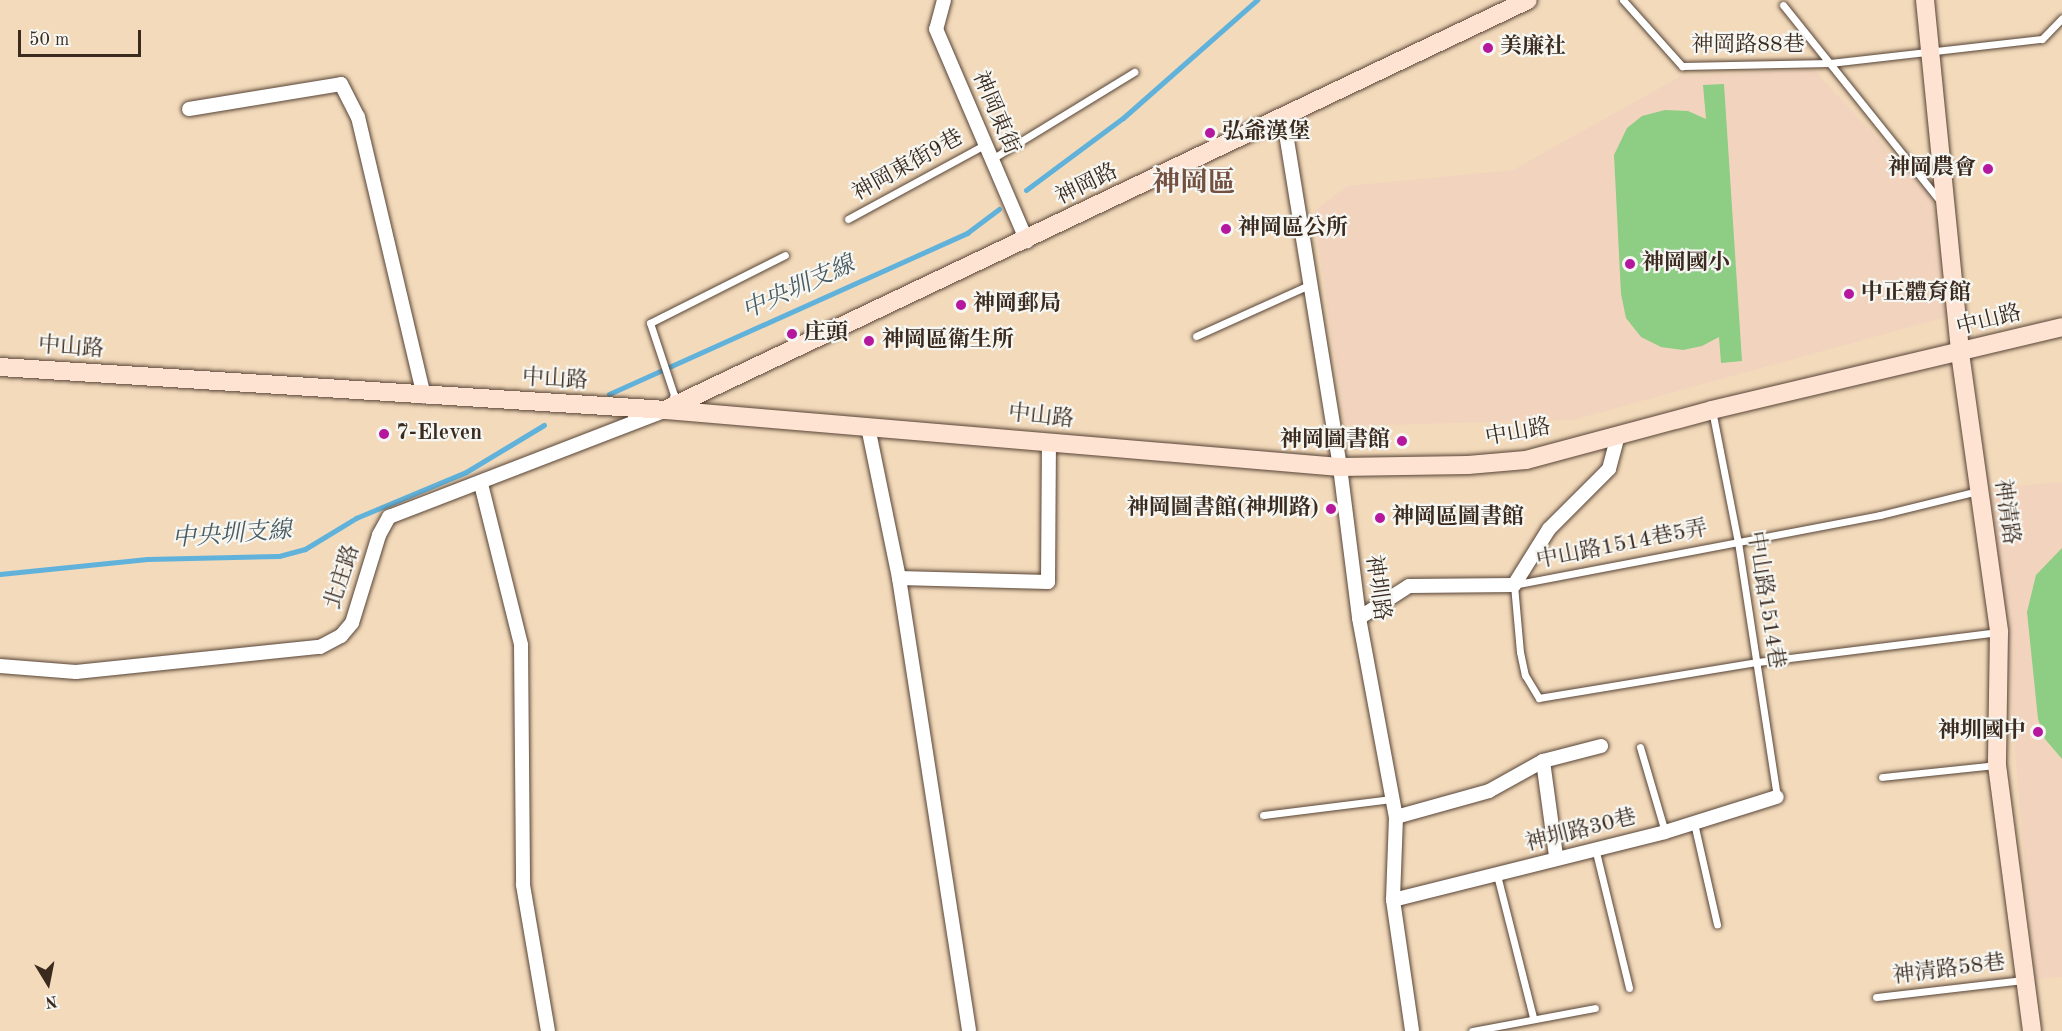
<!DOCTYPE html>
<meta charset="utf-8">
<style>
body{margin:0}
#map{position:relative;width:2062px;height:1031px;overflow:hidden;background:#f3dabb;font-family:"Old Standard TT","Noto Serif TC",serif}
div>[style]{position:absolute}
.built>*{inset:0;background:#f2d4be}
.green>*{inset:0;background:#8dcd84}
.stream>*{height:5px;margin:-2.5px;padding:0 2.5px;transform-origin:2.5px;border-radius:2.5px;background:#60b2db}
.roads{filter:drop-shadow(0 0 2px #574436) drop-shadow(0 0 2px #574436)}
.lane>*{height:7px;margin:-3.5px;padding:0 3.5px;transform-origin:3.5px;border-radius:3.5px;background:#fff}
.street>*{height:14px;margin:-7px;padding:0 7px;transform-origin:7px;border-radius:7px;background:#fff}
.secondary>*{height:18px;margin:-9px;padding:0 9px;transform-origin:9px;border-radius:9px;background:#fee3d2}
.dots>*{width:16px;height:16px;translate:-50% -50%;box-sizing:border-box;border:3px solid #f6f6f2;border-radius:50%}
span{translate:-50% -50%;white-space:nowrap;text-align:center;line-height:1.15;-webkit-text-stroke:4.5px #f6f6f2;paint-order:stroke}
.street-label{font-size:22px;color:#3b2a1e}
.poi-label{font-size:22px;color:#3b2a1e;font-weight:700}
.left{translate:0 -50%;text-align:left}
.right{translate:-100% -50%;text-align:right}
.water-label{font-size:24px;color:#485a60;font-style:italic}
.district-label{font-size:28px;color:#735040;font-weight:700}
.north{position:absolute;left:18px;top:953px;width:60px;height:60px;-webkit-text-stroke:4px #f6f6f2;paint-order:stroke;rotate:170deg;font-size:16px;font-weight:700;line-height:24px;text-align:center;color:#3b2a1e}
.north::after{content:'';display:block;margin:auto;width:21px;height:27px;background:#3b2a1e;clip-path:polygon(50% 0,100% 100%,50% 72%,0 100%)}
.scale{position:absolute;left:18px;top:30px;width:123px;height:27px;box-sizing:border-box;border:3px solid #3b2a1e;border-top:0;padding-left:8px;font-size:18px;line-height:21px;white-space:nowrap;color:#3b2a1e;-webkit-text-stroke:4px #f6f6f2;paint-order:stroke}
</style>
<div id="map">
<div class="built">
<div style="clip-path:polygon(1814px 70px,1931px 196px,1946px 317px,1573px 420px,1344px 426px,1314px 211px,1347px 186px,1513px 170px,1681px 76px)"></div>
<div style="clip-path:polygon(2062px 482px,2062px 977px,2035px 979px,1992px 488px)"></div>
</div>
<div class="green">
<div style="clip-path:polygon(1724px 84px,1742px 361px,1721px 363px,1719px 337px,1702px 346px,1683px 350px,1661px 347px,1641px 337px,1626px 318px,1621px 294px,1614px 155px,1627px 128px,1642px 116px,1665px 110px,1688px 111px,1706px 119px,1703px 85px)"></div>
<div style="clip-path:polygon(2062px 548px,2062px 759px,2045px 739px,2038px 719px,2027px 612px,2036px 575px)"></div>
</div>
<div class="stream">
<div style="left:1026px;top:190px;width:121px;rotate:-36.6deg"></div>
<div style="left:1123px;top:118px;width:179px;rotate:-41.4deg"></div>
<div style="left:609px;top:394px;width:393px;rotate:-24.2deg"></div>
<div style="left:967px;top:233px;width:40px;rotate:-37deg"></div>
<div style="left:0;top:574px;width:148px;rotate:-5.8deg"></div>
<div style="left:147px;top:559px;width:132px;rotate:-1.3deg"></div>
<div style="left:279px;top:556px;width:27px;rotate:-15deg"></div>
<div style="left:305px;top:549px;width:60px;rotate:-31.3deg"></div>
<div style="left:356px;top:518px;width:119px;rotate:-22.7deg"></div>
<div style="left:466px;top:472px;width:91px;rotate:-31.1deg"></div>
</div>
<div class="roads">
<div class="lane">
<div style="left:1623px;top:0;width:89px;rotate:48.2deg"></div>
<div style="left:1682px;top:66px;width:148px;rotate:-1.2deg"></div>
<div style="left:1830px;top:63px;width:213px;rotate:-6.5deg"></div>
<div style="left:2042px;top:39px;width:29px;rotate:-46deg"></div>
<div style="left:1783px;top:5px;width:253px;rotate:51.3deg"></div>
<div style="left:992px;top:159px;width:167px;rotate:-31.5deg"></div>
<div style="left:848px;top:219px;width:157px;rotate:-28.5deg"></div>
<div style="left:1196px;top:336px;width:126px;rotate:-24.3deg"></div>
<div style="left:671px;top:401px;width:7px;rotate:-63deg"></div>
<div style="left:674px;top:395px;width:76px;rotate:-108.4deg"></div>
<div style="left:650px;top:323px;width:151px;rotate:-26.7deg"></div>
<div style="left:1712px;top:410px;width:135px;rotate:78.9deg"></div>
<div style="left:1738px;top:542px;width:258px;rotate:81.3deg"></div>
<div style="left:1978px;top:491px;width:101px;rotate:166.2deg"></div>
<div style="left:1880px;top:515px;width:373px;rotate:169.2deg"></div>
<div style="left:1514px;top:585px;width:67px;rotate:84.9deg"></div>
<div style="left:1520px;top:652px;width:24px;rotate:78deg"></div>
<div style="left:1525px;top:675px;width:27px;rotate:59deg"></div>
<div style="left:1539px;top:698px;width:221px;rotate:-9.4deg"></div>
<div style="left:1757px;top:662px;width:244px;rotate:-7.1deg"></div>
<div style="left:1640px;top:747px;width:89px;rotate:73.6deg"></div>
<div style="left:1882px;top:777px;width:115px;rotate:-6deg"></div>
<div style="left:1263px;top:815px;width:130px;rotate:-7.1deg"></div>
<div style="left:1694px;top:823px;width:104px;rotate:77.2deg"></div>
<div style="left:1595px;top:848px;width:144px;rotate:76.3deg"></div>
<div style="left:1497px;top:875px;width:146px;rotate:75.8deg"></div>
<div style="left:1876px;top:997px;width:149px;rotate:-6.6deg"></div>
<div style="left:1472px;top:1031px;width:125px;rotate:-10.6deg"></div>
</div>
<div class="street">
<div style="left:944px;top:0;width:30px;rotate:105deg"></div>
<div style="left:936px;top:29px;width:231px;rotate:66.8deg"></div>
<div style="left:189px;top:109px;width:154px;rotate:-9.3deg"></div>
<div style="left:341px;top:84px;width:37px;rotate:63deg"></div>
<div style="left:358px;top:117px;width:287px;rotate:76.7deg"></div>
<div style="left:1283px;top:115px;width:357px;rotate:80.8deg"></div>
<div style="left:1340px;top:467px;width:152px;rotate:82.8deg"></div>
<div style="left:1359px;top:618px;width:202px;rotate:79.5deg"></div>
<div style="left:1396px;top:817px;width:83px;rotate:92.1deg"></div>
<div style="left:1393px;top:900px;width:132px;rotate:81.7deg"></div>
<div style="left:868px;top:427px;width:154px;rotate:78.4deg"></div>
<div style="left:899px;top:578px;width:458px;rotate:81.2deg"></div>
<div style="left:481px;top:484px;width:166px;rotate:76deg"></div>
<div style="left:521px;top:645px;width:240px;rotate:89.5deg"></div>
<div style="left:523px;top:885px;width:148px;rotate:80.3deg"></div>
<div style="left:899px;top:578px;width:149px;rotate:1.5deg"></div>
<div style="left:1048px;top:582px;width:139px;rotate:-89.6deg"></div>
<div style="left:1359px;top:618px;width:59px;rotate:-32.6deg"></div>
<div style="left:1409px;top:586px;width:105px;rotate:-0.5deg"></div>
<div style="left:1514px;top:585px;width:66px;rotate:-58deg"></div>
<div style="left:1549px;top:529px;width:85px;rotate:-45deg"></div>
<div style="left:1609px;top:469px;width:35px;rotate:-75deg"></div>
<div style="left:0;top:666px;width:76px;rotate:4.5deg"></div>
<div style="left:76px;top:672px;width:245px;rotate:-5.9deg"></div>
<div style="left:320px;top:647px;width:24px;rotate:-28deg"></div>
<div style="left:341px;top:636px;width:17px;rotate:-50deg"></div>
<div style="left:352px;top:623px;width:92px;rotate:-72.9deg"></div>
<div style="left:379px;top:535px;width:21px;rotate:-61deg"></div>
<div style="left:389px;top:517px;width:292px;rotate:-21.1deg"></div>
<div style="left:1396px;top:817px;width:97px;rotate:-15.6deg"></div>
<div style="left:1489px;top:791px;width:62px;rotate:-29.1deg"></div>
<div style="left:1556px;top:856px;width:96px;rotate:-97.8deg"></div>
<div style="left:1543px;top:761px;width:60px;rotate:-14.5deg"></div>
<div style="left:1393px;top:900px;width:280px;rotate:-14deg"></div>
<div style="left:1665px;top:832px;width:117px;rotate:-17.4deg"></div>
</div>
<div class="secondary">
<div style="left:1925px;top:0;width:355px;rotate:84.3deg"></div>
<div style="left:1960px;top:353px;width:282px;rotate:82deg"></div>
<div style="left:1999px;top:632px;width:133px;rotate:90.9deg"></div>
<div style="left:1997px;top:765px;width:268px;rotate:82.5deg"></div>
<div style="left:0;top:367px;width:667px;rotate:3.69deg"></div>
<div style="left:666px;top:410px;width:676px;rotate:4.83deg"></div>
<div style="left:1340px;top:467px;width:128px;rotate:-0.9deg"></div>
<div style="left:1468px;top:465px;width:58px;rotate:-4.9deg"></div>
<div style="left:1526px;top:460px;width:193px;rotate:-15deg"></div>
<div style="left:1712px;top:410px;width:360px;rotate:-13.3deg"></div>
<div style="left:667px;top:409px;width:953px;rotate:-25.41deg"></div>
</div>
</div>
<div class="dots">
<div style="left:1488px;top:48px;background:#b5179e"></div>
<div style="left:1210px;top:133px;background:#b5179e"></div>
<div style="left:1988px;top:169px;background:#b5179e"></div>
<div style="left:1226px;top:229px;background:#b5179e"></div>
<div style="left:1630px;top:264px;background:#b5179e"></div>
<div style="left:1849px;top:294px;background:#b5179e"></div>
<div style="left:961px;top:305px;background:#b5179e"></div>
<div style="left:792px;top:334px;background:#b5179e"></div>
<div style="left:869px;top:341px;background:#b5179e"></div>
<div style="left:384px;top:434px;background:#b5179e"></div>
<div style="left:1402px;top:441px;background:#b5179e"></div>
<div style="left:1331px;top:509px;background:#b5179e"></div>
<div style="left:1380px;top:518px;background:#b5179e"></div>
<div style="left:2038px;top:732px;background:#b5179e"></div>
</div>
<div class="street-label">
<span style="left:1748px;top:46px">神岡路88巷</span>
<span style="left:995px;top:113px;rotate:67deg">神岡東街</span>
<span style="left:908px;top:166px;rotate:-29deg">神岡東街9巷</span>
<span style="left:1087px;top:185px;rotate:-26deg">神岡路</span>
<span style="left:1989px;top:321px;rotate:-14deg">中山路</span>
<span style="left:71px;top:348px;rotate:4deg">中山路</span>
<span style="left:555px;top:380px;rotate:3deg">中山路</span>
<span style="left:1041px;top:417px;rotate:6deg">中山路</span>
<span style="left:1518px;top:433px;rotate:-10deg">中山路</span>
<span style="left:2006px;top:512px;rotate:82deg">神清路</span>
<span style="left:1622px;top:545px;rotate:-11deg">中山路1514巷5弄</span>
<span style="left:343px;top:577px;rotate:-72deg">北庄路</span>
<span style="left:1377px;top:588px;rotate:82deg">神圳路</span>
<span style="left:1765px;top:600px;rotate:81deg">中山路1514巷</span>
<span style="left:1581px;top:831px;rotate:-14deg">神圳路30巷</span>
<span style="left:1949px;top:970px;rotate:-7deg">神清路58巷</span>
</div>
<div class="poi-label">
<span class="left" style="left:1500px;top:48px">美廉社</span>
<span class="left" style="left:1222px;top:133px">弘爺漢堡</span>
<span class="right" style="left:1976px;top:169px">神岡農會</span>
<span class="left" style="left:1238px;top:229px">神岡區公所</span>
<span class="left" style="left:1642px;top:264px">神岡國小</span>
<span class="left" style="left:1861px;top:294px">中正體育館</span>
<span class="left" style="left:973px;top:305px">神岡郵局</span>
<span class="left" style="left:804px;top:334px">庄頭</span>
<span class="left" style="left:882px;top:341px">神岡區衛生所</span>
<span class="left" style="left:396px;top:434px">7-Eleven</span>
<span class="right" style="left:1390px;top:441px">神岡圖書館</span>
<span class="right" style="left:1319px;top:509px">神岡圖書館(神圳路)</span>
<span class="left" style="left:1392px;top:518px">神岡區圖書館</span>
<span class="right" style="left:2026px;top:732px">神圳國中</span>
</div>
<div class="water-label">
<span style="left:799px;top:289px;rotate:-24deg">中央圳支線</span>
<span style="left:232px;top:536px;rotate:-4deg">中央圳支線</span>
</div>
<div class="district-label">
<span style="left:1194px;top:184px">神岡區</span>
</div>
<div class="north">N</div>
<div class="scale">50 m</div>
</div>
